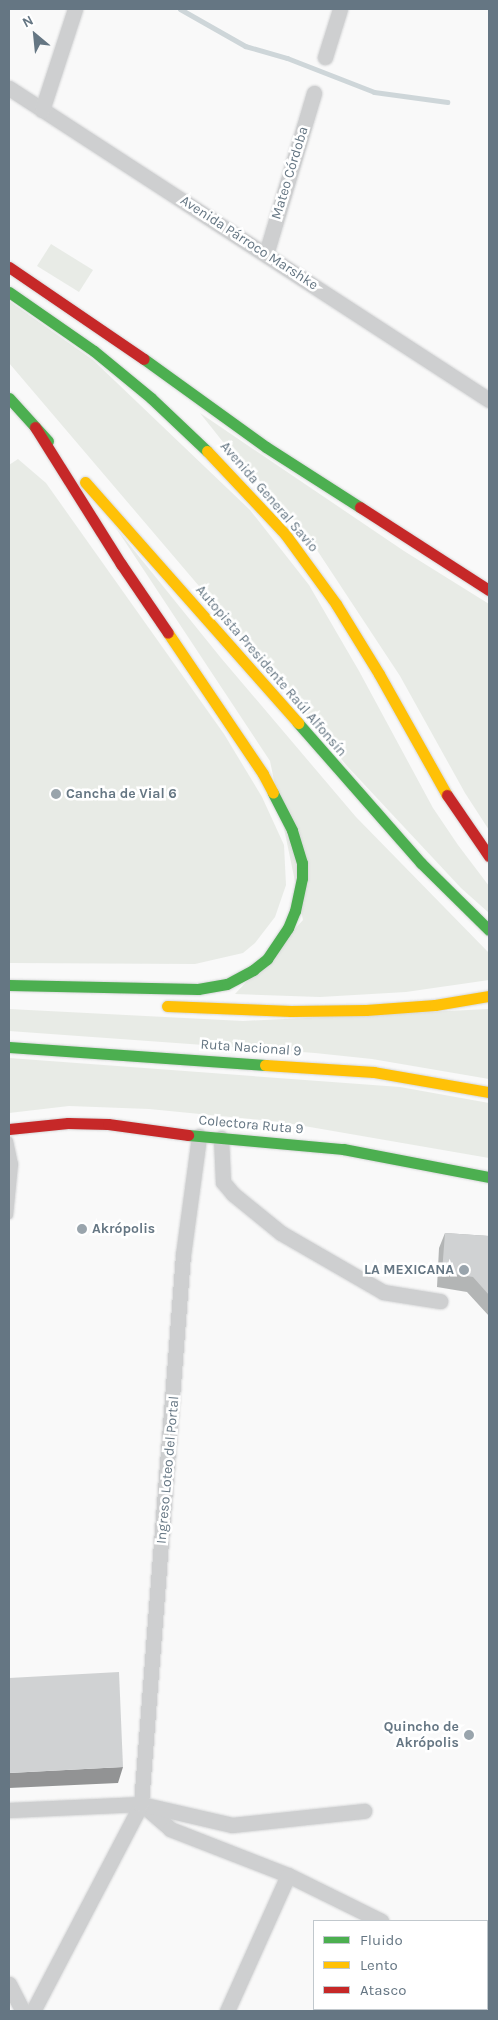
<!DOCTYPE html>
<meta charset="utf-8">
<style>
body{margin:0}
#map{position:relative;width:498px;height:2020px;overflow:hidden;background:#f9f9f9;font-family:Karla,sans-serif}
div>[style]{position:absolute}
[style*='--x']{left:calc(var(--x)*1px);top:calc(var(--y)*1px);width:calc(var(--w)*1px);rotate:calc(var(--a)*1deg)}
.green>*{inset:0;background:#e8ebe6}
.stream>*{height:5px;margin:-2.5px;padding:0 2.5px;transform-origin:2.5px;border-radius:2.5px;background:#ced6d9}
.roads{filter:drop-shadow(0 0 1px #d5d6d7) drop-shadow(0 0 1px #d5d6d7)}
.lane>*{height:8px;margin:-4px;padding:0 4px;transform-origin:4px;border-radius:4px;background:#cecfd0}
.street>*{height:15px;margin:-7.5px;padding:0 7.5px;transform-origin:7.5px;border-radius:7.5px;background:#cecfd0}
.fast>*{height:11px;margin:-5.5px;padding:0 5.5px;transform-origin:5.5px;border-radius:5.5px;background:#4caf50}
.slow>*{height:11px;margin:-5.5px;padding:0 5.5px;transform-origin:5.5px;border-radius:5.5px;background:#ffc107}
.jam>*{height:11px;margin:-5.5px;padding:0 5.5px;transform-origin:5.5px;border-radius:5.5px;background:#c62828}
.wall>*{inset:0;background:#b3b5b5}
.shaded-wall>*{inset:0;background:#929394}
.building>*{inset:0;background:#d0d2d3}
.dots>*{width:14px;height:14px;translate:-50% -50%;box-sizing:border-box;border:2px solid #fff;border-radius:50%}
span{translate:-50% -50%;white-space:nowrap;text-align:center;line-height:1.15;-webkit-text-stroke:5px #fff;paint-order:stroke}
.street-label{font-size:14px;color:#657683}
.poi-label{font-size:14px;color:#657683;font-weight:700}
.left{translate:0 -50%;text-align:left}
.right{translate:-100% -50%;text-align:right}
.frame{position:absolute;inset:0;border:10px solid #657683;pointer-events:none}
.legend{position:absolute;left:313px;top:1920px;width:175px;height:90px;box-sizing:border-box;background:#fff;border:1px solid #c1c8cd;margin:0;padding:6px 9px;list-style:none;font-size:15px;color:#657683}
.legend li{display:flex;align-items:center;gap:10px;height:25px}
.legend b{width:25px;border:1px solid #c1c8cd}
.north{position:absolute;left:10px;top:10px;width:50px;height:50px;-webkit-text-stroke:4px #fff;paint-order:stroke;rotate:332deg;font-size:14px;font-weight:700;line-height:20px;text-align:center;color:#657683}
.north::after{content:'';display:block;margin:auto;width:18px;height:22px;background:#657683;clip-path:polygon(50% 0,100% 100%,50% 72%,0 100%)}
</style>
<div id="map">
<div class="green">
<div style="clip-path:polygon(51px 244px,93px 270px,79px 292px,37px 266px)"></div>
<div style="clip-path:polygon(9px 301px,93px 360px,250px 510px,309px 585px,359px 671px,433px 808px,458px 845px,489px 886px,489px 913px,461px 888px,347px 766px,233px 626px,9px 363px)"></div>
<div style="clip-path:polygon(200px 413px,404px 551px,489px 604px,489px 830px,465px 793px,400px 676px,311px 541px,274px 496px,223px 442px)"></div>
<div style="clip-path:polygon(18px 459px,46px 483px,224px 734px,262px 797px,284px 845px,286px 885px,275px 917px,255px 943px,243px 953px,195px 964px,9px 963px,9px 465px)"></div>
<div style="clip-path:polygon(116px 528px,221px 658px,356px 817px,489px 953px,489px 980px,406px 992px,320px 997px,235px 994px,303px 920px,270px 761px)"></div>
<div style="clip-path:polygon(9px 1009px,243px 1021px,489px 1009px,489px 1079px,372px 1059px,315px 1053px,9px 1031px)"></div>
<div style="clip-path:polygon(9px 1058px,400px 1087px,489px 1103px,489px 1158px,281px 1122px,149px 1109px,69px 1106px,9px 1113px)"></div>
</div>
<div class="stream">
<div style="--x:180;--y:9;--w:75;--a:29.6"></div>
<div style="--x:245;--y:46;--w:44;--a:15.9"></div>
<div style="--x:287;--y:58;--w:93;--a:21.3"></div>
<div style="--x:374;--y:92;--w:74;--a:7.8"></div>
</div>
<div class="roads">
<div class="lane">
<div style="--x:9;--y:1141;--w:24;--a:78"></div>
<div style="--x:14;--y:1164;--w:51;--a:95.6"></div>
</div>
<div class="street">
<div style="--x:325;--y:57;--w:50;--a:-72.6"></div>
<div style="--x:9;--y:88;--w:572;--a:33.02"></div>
<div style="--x:42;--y:110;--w:106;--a:-71.9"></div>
<div style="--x:266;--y:254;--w:168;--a:-73.4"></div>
<div style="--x:221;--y:1138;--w:44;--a:87.4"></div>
<div style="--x:223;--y:1182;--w:16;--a:50"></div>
<div style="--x:233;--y:1194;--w:62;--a:39.1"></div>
<div style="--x:281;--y:1233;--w:118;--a:30"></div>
<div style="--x:383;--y:1292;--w:58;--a:9"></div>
<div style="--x:144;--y:1806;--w:35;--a:41"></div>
<div style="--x:170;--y:1829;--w:127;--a:21.3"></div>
<div style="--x:288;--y:1875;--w:104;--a:26.3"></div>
<div style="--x:9;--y:1810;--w:132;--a:-2.6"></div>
<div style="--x:141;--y:1804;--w:93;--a:13"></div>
<div style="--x:232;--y:1825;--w:133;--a:-6.1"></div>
<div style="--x:487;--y:1949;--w:2;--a:0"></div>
<div style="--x:9;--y:1984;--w:30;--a:63"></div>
<div style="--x:33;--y:2011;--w:233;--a:-62.4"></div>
<div style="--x:141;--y:1804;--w:551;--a:-85.63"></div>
<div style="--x:183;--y:1255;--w:120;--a:-82.3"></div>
<div style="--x:227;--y:2011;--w:149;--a:-65.8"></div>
<div style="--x:337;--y:2011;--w:2;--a:-63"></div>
<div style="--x:450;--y:2011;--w:2;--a:-63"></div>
</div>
<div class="fast">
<div style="--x:9;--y:292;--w:103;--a:34.8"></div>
<div style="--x:94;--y:351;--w:74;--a:39.5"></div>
<div style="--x:151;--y:398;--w:77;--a:43.4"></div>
<div style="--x:144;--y:359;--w:150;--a:35.8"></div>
<div style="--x:266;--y:447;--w:112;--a:32.6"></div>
<div style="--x:9;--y:398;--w:58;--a:47.8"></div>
<div style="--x:298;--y:723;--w:186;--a:48.7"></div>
<div style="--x:421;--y:863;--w:95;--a:44.6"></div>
<div style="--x:9;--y:985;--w:189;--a:1.2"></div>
<div style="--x:198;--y:989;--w:29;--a:-10"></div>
<div style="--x:227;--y:984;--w:30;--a:-28"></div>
<div style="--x:253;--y:970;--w:18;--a:-38"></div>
<div style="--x:267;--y:959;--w:37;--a:-56"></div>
<div style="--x:288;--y:928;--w:18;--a:-68"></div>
<div style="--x:295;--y:911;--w:34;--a:-78"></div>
<div style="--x:302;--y:878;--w:15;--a:-90"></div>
<div style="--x:302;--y:863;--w:34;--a:-107"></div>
<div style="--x:292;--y:830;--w:42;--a:-117.2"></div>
<div style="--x:9;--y:1047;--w:257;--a:4"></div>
<div style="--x:188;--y:1135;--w:156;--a:5.2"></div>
<div style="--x:343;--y:1149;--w:149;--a:10.9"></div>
</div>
<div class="slow">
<div style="--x:207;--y:451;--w:114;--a:46.8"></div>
<div style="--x:285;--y:534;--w:87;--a:53.9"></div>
<div style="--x:336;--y:604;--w:82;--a:58.4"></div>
<div style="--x:379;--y:674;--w:139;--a:60.7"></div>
<div style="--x:85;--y:482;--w:322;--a:48.5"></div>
<div style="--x:168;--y:633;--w:170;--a:56"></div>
<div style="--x:263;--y:774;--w:21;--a:62"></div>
<div style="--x:167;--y:1006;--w:124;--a:2.3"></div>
<div style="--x:291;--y:1011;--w:75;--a:-0.8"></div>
<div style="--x:366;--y:1010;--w:69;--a:-4.1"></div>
<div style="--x:435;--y:1005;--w:55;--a:-9.5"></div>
<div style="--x:265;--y:1065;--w:109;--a:3.7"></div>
<div style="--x:374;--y:1072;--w:117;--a:9.9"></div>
</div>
<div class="jam">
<div style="--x:9;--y:267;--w:163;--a:34.3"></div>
<div style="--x:35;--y:427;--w:162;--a:57.9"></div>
<div style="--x:121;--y:564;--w:83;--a:55.7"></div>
<div style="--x:360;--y:507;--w:153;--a:32.8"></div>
<div style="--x:447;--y:795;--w:74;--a:55.5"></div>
<div style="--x:9;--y:1129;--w:59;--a:-5.8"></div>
<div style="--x:68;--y:1123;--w:40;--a:1.4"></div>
<div style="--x:108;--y:1124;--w:81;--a:7.8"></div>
</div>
</div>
<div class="wall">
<div style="clip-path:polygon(445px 1233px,489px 1236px,489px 1316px,467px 1292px,437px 1287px,439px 1248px)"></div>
</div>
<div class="shaded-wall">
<div style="clip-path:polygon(123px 1767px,118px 1783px,9px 1788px,9px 1773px)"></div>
</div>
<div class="building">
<div style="clip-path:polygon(445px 1233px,489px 1236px,489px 1295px,473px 1277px,442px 1272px)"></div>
<div style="clip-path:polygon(119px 1672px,123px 1767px,9px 1773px,9px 1678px)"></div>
</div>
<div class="dots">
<div style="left:56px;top:794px;background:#99a4ac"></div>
<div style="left:82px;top:1229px;background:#99a4ac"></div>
<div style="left:464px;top:1270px;background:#99a4ac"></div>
<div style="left:469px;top:1735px;background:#99a4ac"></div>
</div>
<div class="street-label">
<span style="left:290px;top:173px;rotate:-73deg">Mateo Córdoba</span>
<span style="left:249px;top:243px;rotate:33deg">Avenida Párroco Marshke</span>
<span style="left:269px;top:497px;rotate:49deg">Avenida General Savio</span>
<span style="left:271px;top:671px;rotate:49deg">Autopista Presidente Raúl Alfonsín</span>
<span style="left:251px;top:1048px;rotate:4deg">Ruta Nacional 9</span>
<span style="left:251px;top:1125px;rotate:5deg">Colectora Ruta 9</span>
<span style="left:168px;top:1470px;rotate:-85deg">Ingreso Loteo del Portal</span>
</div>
<div class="poi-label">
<span class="left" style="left:66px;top:794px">Cancha de Vial 6</span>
<span class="left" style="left:92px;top:1229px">Akrópolis</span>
<span class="right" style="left:454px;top:1270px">LA MEXICANA</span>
<span class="right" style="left:459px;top:1735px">Quincho de<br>Akrópolis</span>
</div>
<div class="frame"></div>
<ul class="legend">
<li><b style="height:6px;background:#4caf50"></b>Fluido</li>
<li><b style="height:6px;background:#ffc107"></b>Lento</li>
<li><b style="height:6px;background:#c62828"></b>Atasco</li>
</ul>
<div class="north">N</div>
</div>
